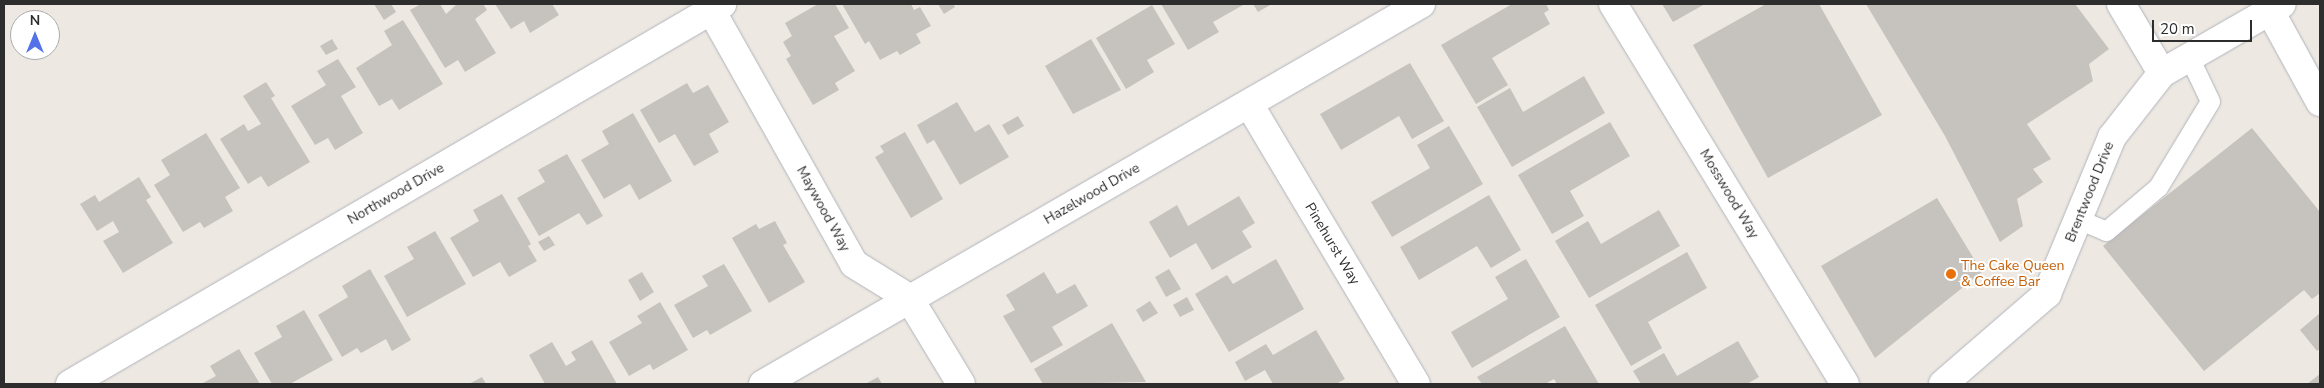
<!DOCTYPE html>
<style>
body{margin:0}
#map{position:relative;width:2324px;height:388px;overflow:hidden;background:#ede8e2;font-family:"Nunito Sans",sans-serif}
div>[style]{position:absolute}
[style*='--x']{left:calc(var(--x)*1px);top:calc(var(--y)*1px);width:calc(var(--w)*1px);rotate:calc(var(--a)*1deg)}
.building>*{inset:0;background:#c6c2bd}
.roads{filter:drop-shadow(0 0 1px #b2b4bc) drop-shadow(0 0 1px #b2b4bc)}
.service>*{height:19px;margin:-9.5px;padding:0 9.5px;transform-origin:9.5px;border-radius:9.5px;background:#fff}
.minor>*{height:28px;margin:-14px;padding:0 14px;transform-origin:14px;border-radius:14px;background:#fff}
.dots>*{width:14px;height:14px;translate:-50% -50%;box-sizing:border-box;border:2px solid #fff;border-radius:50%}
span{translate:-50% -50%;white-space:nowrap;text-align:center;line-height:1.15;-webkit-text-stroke:4px #fff;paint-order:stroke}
.street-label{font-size:14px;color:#2d2d2d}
.food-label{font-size:14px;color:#c56008}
.left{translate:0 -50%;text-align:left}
.frame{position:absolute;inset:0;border:5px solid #2d2d2d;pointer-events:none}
.north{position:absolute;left:10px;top:10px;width:50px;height:50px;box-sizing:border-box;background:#fff;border:1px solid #ababab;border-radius:50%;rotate:0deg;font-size:14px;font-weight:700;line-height:20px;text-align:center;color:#2d2d2d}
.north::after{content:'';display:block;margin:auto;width:18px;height:22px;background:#5372e9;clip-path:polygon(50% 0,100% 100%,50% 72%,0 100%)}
.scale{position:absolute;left:2152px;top:20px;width:100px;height:22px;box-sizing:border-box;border:2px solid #2d2d2d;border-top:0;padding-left:6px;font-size:15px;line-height:18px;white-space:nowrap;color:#2d2d2d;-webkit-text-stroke:4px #fff;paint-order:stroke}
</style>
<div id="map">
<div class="building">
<div style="clip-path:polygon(374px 4px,391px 4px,396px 12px,384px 20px)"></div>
<div style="clip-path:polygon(421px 4px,440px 4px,446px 14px,457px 4px,483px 4px,487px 10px,475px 19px,496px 53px,465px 72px,458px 60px,445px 68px,410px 10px)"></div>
<div style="clip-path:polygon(495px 4px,552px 4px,559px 15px,530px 33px,524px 21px,511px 29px)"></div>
<div style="clip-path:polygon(818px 4px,835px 4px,849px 28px,834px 36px,855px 71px,835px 83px,839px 90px,813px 105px,786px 59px,791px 56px,783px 42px,792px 36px,785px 23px)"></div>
<div style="clip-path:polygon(842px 4px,911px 4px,914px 10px,920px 7px,931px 26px,916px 34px,921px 43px,900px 55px,897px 51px,880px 60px,869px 41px,865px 44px)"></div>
<div style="clip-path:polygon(938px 4px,953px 4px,955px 7px,944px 14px)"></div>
<div style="clip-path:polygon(1161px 4px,1245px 4px,1213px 22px,1219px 32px,1188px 50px)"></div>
<div style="clip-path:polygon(1253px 4px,1272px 4px,1258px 12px)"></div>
<div style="clip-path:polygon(1512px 4px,1546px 4px,1549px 10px,1544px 13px,1550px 24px,1492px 58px,1508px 85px,1476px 104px,1441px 45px)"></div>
<div style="clip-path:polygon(1662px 4px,1705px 4px,1673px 22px)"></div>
<div style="clip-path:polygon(1766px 4px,1819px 4px,1882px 115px,1768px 178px,1693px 45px)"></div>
<div style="clip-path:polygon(1866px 4px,2075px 4px,2109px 49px,2089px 64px,2093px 81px,2027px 124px,2051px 159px,2033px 169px,2043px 182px,2017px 199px,2023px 226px,2000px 242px,1945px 136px)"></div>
<div style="clip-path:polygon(1152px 5px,1175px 44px,1147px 60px,1154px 72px,1126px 89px,1096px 38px)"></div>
<div style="clip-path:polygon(403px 20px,443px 84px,399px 110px,392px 99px,379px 106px,356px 68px,392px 45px,384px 31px)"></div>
<div style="clip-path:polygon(332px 39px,338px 49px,326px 55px,320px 46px)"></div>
<div style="clip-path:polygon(1091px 39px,1121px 90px,1073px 114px,1045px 66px)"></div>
<div style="clip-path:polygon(338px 59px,356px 87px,341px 96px,363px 133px,335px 150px,328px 138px,315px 145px,291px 106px,326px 85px,317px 71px)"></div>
<div style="clip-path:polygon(1410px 63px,1444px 121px,1412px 139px,1399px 116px,1341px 150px,1320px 114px)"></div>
<div style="clip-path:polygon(1584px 76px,1605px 113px,1512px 167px,1477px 107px,1510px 88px,1523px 112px)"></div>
<div style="clip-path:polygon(266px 82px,275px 96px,271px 98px,310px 162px,268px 187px,261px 176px,248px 184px,220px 139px,244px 124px,248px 131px,261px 124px,243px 96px)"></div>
<div style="clip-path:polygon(687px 83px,693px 93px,708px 85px,729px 122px,709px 134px,719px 152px,694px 166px,675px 134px,659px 143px,640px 110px)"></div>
<div style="clip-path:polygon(957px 102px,975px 132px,989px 124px,1009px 157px,960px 185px,934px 140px,927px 144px,917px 125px)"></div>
<div style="clip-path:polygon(633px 113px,672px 181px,639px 200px,630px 184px,604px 199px,581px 160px,609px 144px,602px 131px)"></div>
<div style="clip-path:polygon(1018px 116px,1024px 126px,1008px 135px,1002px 125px)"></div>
<div style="clip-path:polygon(1610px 122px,1630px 156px,1570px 191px,1584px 216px,1552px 234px,1518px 175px)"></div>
<div style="clip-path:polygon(1449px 126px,1483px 184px,1392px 237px,1371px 202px,1430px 168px,1417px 145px)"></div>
<div style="clip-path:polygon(2252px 128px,2320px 212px,2320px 293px,2312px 299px,2304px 290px,2204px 371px,2103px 246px)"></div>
<div style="clip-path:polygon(905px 132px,943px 199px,911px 218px,875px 157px,884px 152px,880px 146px)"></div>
<div style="clip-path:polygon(206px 133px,240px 188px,225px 197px,233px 211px,204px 228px,200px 222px,183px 232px,154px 185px,170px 175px,161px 160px)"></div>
<div style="clip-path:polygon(567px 154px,603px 216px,587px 225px,579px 213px,539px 236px,517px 198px,545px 182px,538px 170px)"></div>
<div style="clip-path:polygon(139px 177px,151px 197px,146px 200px,173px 243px,123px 273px,103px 241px,119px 232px,113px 221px,97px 231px,80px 204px,95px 195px,99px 202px)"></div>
<div style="clip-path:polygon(502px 194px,531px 244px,528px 246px,537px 261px,509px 277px,500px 262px,473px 277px,450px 238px,479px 221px,473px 210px)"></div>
<div style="clip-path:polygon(1489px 195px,1521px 250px,1491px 268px,1477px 246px,1419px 280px,1400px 247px)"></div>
<div style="clip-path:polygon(1239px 196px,1255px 223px,1242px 231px,1252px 247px,1212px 270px,1196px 243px,1170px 258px,1149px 222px,1177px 205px,1188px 226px)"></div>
<div style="clip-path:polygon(1937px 198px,1982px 272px,1875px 358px,1821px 266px)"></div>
<div style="clip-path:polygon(1659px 210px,1680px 246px,1589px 298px,1555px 241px,1588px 221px,1601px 244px)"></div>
<div style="clip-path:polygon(775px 221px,787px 243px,783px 245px,805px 282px,769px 303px,732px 238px,756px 224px,759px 229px)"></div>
<div style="clip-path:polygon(435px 231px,466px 284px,407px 317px,384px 276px,414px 259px,407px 247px)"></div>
<div style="clip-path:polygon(549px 236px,555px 245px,544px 251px,538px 242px)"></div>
<div style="clip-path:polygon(1687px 252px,1707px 288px,1648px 322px,1662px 348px,1631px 366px,1595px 305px)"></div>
<div style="clip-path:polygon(1276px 259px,1304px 309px,1229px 352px,1195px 294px,1227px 275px,1233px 284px)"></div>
<div style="clip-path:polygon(1526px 259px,1560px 317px,1472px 368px,1451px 332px,1508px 299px,1495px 277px)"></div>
<div style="clip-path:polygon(724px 264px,752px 311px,710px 335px,707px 330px,693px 338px,674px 305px,708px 286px,702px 276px)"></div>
<div style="clip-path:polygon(370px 269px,411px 340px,392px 351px,386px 339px,361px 353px,357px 348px,342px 357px,318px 315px,348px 297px,342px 286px)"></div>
<div style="clip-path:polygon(1169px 269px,1181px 289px,1166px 297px,1155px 277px)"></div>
<div style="clip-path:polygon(642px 272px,654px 292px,640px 301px,628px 280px)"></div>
<div style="clip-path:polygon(1044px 272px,1057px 294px,1075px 284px,1088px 306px,1052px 327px,1063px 345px,1031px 363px,1003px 316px,1015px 310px,1006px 295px)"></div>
<div style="clip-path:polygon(1187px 297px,1194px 310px,1180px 317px,1173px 305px)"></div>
<div style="clip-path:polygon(1150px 301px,1158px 313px,1143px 322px,1136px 310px)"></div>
<div style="clip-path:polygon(660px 302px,688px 350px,653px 370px,650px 364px,629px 376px,609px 342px,642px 323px,637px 316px)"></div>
<div style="clip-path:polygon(304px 310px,333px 360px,290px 384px,272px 384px,254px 353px,282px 337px,276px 326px)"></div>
<div style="clip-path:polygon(2320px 313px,2320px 349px,2317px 351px,2300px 330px)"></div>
<div style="clip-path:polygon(1112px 323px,1146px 382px,1043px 384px,1034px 369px)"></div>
<div style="clip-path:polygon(1565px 326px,1599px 384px,1557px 384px,1554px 379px,1545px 384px,1482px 384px,1477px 377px)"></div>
<div style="clip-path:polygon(1316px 330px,1345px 379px,1336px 384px,1273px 384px,1265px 370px,1245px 381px,1235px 362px,1266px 344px,1273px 355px)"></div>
<div style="clip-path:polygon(592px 340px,617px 384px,545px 384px,529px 355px,552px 342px,566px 366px,576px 360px,571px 352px)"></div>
<div style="clip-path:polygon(1738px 341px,1759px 377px,1747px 384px,1641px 384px,1633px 371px,1664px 353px,1677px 376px)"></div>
<div style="clip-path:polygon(239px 349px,260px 384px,201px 384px,216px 376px,210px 366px)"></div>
<div style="clip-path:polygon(2320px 374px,2320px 384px,2307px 384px)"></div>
<div style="clip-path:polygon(482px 377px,486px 384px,469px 384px)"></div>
<div style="clip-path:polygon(878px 377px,882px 384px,865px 384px)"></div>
</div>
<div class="roads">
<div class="service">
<div style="--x:2078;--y:219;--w:30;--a:23"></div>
<div style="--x:2106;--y:231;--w:68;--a:-40.2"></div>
<div style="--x:2158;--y:187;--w:100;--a:-58.8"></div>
<div style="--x:2210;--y:101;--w:49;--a:-115.5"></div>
</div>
<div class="minor">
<div style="--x:1613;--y:4;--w:445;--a:58.6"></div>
<div style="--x:2121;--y:4;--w:80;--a:59.3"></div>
<div style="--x:711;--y:10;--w:291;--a:60.6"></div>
<div style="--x:854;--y:264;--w:65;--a:31.7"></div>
<div style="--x:909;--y:298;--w:100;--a:58.8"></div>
<div style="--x:2270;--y:11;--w:104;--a:61.2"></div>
<div style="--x:1249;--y:104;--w:326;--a:59.2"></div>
<div style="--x:70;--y:384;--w:755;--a:-30.23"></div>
<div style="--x:763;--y:384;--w:760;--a:-30.01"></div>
<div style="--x:1943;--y:384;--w:138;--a:-40.9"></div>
<div style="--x:2047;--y:294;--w:170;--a:-67.5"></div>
<div style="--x:2112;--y:137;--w:81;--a:-52"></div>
<div style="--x:2162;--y:73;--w:138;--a:-29.9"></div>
</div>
</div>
<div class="dots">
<div style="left:1951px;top:274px;background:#e8710a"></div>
</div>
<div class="street-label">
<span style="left:2090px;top:192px;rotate:-68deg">Brentwood Drive</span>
<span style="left:396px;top:194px;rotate:-30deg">Northwood Drive</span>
<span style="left:1092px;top:194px;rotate:-30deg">Hazelwood Drive</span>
<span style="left:1729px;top:194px;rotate:59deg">Mosswood Way</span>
<span style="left:823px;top:209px;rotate:61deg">Maywood Way</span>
<span style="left:1332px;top:244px;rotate:59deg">Pinehurst Way</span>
</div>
<div class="food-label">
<span class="left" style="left:1961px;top:274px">The Cake Queen<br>&amp; Coffee Bar</span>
</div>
<div class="frame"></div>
<div class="north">N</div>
<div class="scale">20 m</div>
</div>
